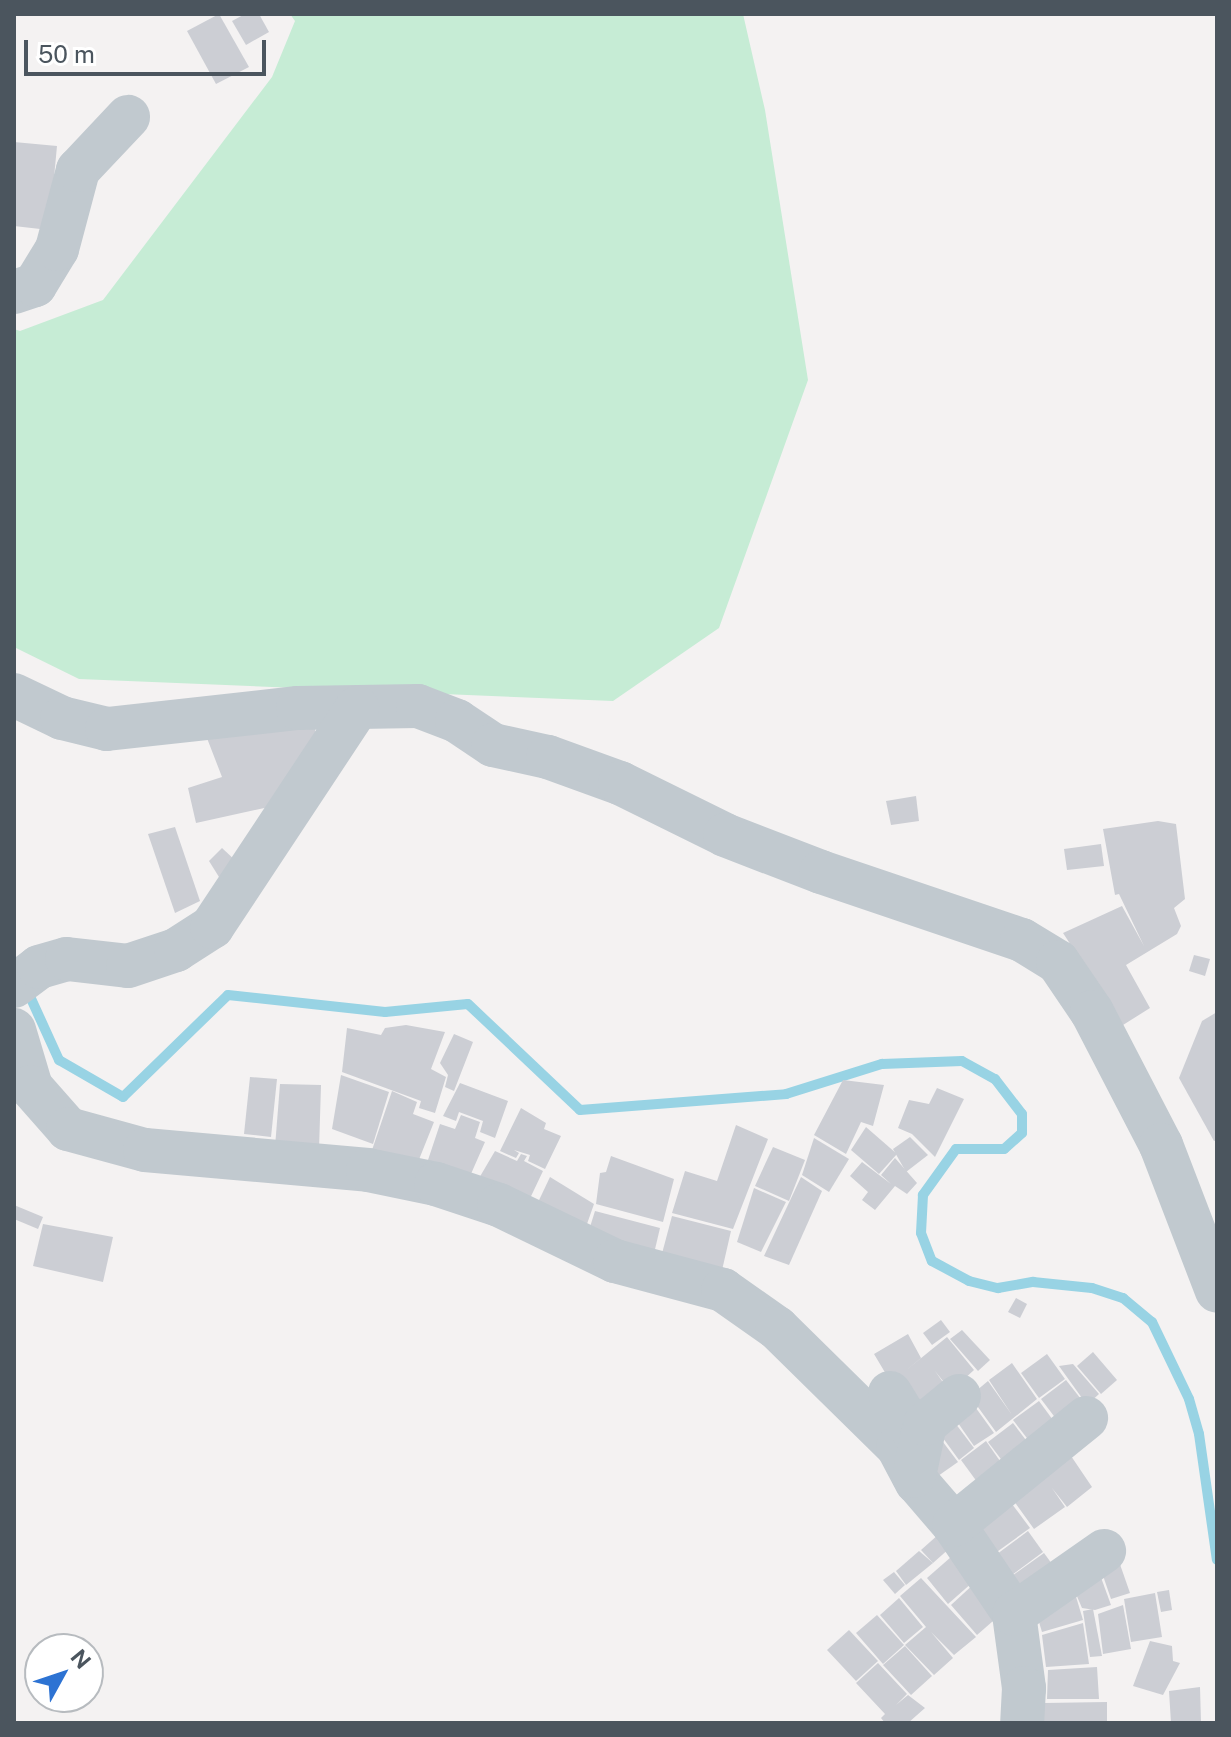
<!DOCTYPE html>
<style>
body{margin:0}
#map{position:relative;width:1231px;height:1737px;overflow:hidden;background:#f4f2f2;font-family:"Public Sans",sans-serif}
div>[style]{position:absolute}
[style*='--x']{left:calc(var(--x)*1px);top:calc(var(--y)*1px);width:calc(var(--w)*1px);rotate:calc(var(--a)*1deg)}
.green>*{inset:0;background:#c6ecd5}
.stream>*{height:10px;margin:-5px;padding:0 5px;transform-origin:5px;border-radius:5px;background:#98d3e4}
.building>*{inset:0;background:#ccced4}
.minor>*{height:44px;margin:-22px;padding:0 22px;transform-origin:22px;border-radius:22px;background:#c1c9cf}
span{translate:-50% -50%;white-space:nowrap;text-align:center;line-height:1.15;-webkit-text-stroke:6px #fff;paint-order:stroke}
.frame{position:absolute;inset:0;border:16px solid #4b555e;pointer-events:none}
.north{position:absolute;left:24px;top:1633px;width:80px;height:80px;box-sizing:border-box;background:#fff;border:2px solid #b7bbbf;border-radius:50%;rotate:50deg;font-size:22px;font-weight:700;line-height:32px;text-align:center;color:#4b555e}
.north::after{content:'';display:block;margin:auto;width:28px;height:36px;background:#2d73d3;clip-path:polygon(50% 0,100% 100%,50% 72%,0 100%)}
.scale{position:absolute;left:24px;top:40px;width:242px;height:36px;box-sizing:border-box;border:4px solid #4b555e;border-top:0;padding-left:10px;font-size:24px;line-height:28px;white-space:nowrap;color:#4b555e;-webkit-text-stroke:6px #fff;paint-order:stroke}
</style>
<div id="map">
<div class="green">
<div style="clip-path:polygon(290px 14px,743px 14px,765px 110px,808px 380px,719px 628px,613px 701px,79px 679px,14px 647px,14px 329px,20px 331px,103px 300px,272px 77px,295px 21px)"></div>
</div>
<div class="stream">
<div style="--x:28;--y:992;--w:75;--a:65.5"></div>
<div style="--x:59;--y:1060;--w:74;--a:30"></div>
<div style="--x:123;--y:1097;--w:146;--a:-44.2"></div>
<div style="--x:228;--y:995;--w:158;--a:6.2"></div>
<div style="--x:385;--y:1012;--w:83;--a:-5.5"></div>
<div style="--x:468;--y:1004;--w:154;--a:43.4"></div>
<div style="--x:580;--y:1110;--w:207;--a:-4.4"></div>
<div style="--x:786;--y:1094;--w:101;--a:-17.4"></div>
<div style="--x:882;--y:1064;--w:80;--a:-2.1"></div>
<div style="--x:962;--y:1061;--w:38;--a:29"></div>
<div style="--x:995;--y:1079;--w:44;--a:52.4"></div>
<div style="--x:1022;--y:1114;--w:19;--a:90"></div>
<div style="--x:1022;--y:1133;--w:24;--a:138"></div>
<div style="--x:1004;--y:1149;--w:48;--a:180"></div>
<div style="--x:956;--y:1149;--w:57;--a:125.7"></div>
<div style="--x:923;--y:1195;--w:38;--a:93"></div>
<div style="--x:921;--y:1233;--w:30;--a:69"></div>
<div style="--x:932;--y:1261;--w:42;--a:28.4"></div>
<div style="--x:969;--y:1281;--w:30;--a:14"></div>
<div style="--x:998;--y:1288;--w:36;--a:-10"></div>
<div style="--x:1033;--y:1282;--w:59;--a:5.8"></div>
<div style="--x:1092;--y:1288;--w:33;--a:18"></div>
<div style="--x:1123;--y:1298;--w:38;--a:40"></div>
<div style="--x:1152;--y:1322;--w:85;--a:64.3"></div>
<div style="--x:1189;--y:1399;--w:36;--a:74"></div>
<div style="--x:1199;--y:1434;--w:127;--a:81.9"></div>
</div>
<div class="building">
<div style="clip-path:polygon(219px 14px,249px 67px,216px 84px,187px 31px)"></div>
<div style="clip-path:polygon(245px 14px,259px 14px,269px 32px,246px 45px,232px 21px)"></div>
<div style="clip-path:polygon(14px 142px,57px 146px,49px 230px,14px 226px)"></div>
<div style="clip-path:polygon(315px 718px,315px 741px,269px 807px,196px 823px,188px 788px,222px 777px,205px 733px)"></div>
<div style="clip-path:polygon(916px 796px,919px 821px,891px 825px,886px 801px)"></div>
<div style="clip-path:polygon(1158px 821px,1176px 824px,1185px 899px,1174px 908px,1181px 926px,1177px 934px,1126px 965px,1150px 1008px,1123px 1025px,1063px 933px,1122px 906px,1144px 946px,1119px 894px,1115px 895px,1103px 829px)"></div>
<div style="clip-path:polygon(175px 827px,200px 901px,175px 913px,148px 834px)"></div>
<div style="clip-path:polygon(1101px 844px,1104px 866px,1067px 870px,1064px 849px)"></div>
<div style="clip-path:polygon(222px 848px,237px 862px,219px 877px,209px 861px)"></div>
<div style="clip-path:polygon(1194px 955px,1210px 959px,1205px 976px,1189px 971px)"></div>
<div style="clip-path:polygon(1217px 1012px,1217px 1140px,1214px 1141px,1179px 1078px,1202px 1021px)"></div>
<div style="clip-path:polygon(406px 1025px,445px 1032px,431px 1069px,446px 1077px,435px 1113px,419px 1108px,421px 1101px,342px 1072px,347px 1028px,381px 1035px,385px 1028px)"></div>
<div style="clip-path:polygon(454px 1034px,473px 1042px,454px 1091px,445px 1087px,448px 1075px,440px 1063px)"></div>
<div style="clip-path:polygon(341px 1075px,389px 1092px,373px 1144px,332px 1129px)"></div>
<div style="clip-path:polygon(250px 1077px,277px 1079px,271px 1137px,244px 1134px)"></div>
<div style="clip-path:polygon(843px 1080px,884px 1085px,873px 1126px,861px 1122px,846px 1154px,814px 1135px)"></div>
<div style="clip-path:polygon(460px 1083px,508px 1101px,495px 1138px,480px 1132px,483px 1121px,459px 1112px,456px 1121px,443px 1116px)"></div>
<div style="clip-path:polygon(280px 1084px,321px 1085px,319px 1149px,275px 1147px)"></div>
<div style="clip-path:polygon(937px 1088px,964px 1099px,935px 1157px,912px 1134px,898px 1128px,909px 1100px,929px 1104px)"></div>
<div style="clip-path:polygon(392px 1091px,417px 1102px,413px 1114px,434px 1122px,416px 1167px,371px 1153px)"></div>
<div style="clip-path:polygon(521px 1108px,546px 1123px,544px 1129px,561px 1136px,545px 1169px,528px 1161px,530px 1155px,514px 1150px,519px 1153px,516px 1158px,500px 1151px)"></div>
<div style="clip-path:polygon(461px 1115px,480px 1122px,475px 1138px,485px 1142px,467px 1183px,424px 1172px,440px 1124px,455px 1129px)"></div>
<div style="clip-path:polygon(736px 1125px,768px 1139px,733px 1229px,672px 1213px,685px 1171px,717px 1181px)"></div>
<div style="clip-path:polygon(866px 1127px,897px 1154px,879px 1174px,851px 1150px)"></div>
<div style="clip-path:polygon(910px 1137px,928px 1155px,906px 1172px,893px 1149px)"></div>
<div style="clip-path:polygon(814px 1138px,849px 1159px,829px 1192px,802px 1175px)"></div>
<div style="clip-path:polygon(773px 1147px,805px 1160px,789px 1201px,755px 1186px)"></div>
<div style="clip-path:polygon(495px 1151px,517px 1161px,521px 1154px,527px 1156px,524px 1161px,543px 1171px,524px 1211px,475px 1185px)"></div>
<div style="clip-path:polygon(611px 1156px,674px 1179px,663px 1222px,596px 1204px,600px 1173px,606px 1172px)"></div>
<div style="clip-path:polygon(895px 1158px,917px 1183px,907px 1194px,895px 1186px,875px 1210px,862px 1200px,868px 1192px,850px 1176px,862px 1162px,891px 1184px,881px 1175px)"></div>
<div style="clip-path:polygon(550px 1177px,594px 1204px,581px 1241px,532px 1215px)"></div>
<div style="clip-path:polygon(801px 1177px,822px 1191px,789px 1265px,764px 1256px)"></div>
<div style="clip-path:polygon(754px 1188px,786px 1202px,761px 1252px,737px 1242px)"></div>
<div style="clip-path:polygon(14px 1205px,43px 1217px,38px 1229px,14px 1219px)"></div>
<div style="clip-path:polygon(595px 1211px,660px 1228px,652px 1262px,585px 1243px)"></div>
<div style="clip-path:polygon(672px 1216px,731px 1231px,720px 1279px,660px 1261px)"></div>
<div style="clip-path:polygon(43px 1224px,113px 1237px,103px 1282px,33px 1266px)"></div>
<div style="clip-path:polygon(1016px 1298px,1027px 1304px,1020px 1318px,1008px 1312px)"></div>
<div style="clip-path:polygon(941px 1320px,950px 1332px,932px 1345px,923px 1333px)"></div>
<div style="clip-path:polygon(962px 1330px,990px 1360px,978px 1371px,950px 1339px)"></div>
<div style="clip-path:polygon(908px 1334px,921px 1358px,904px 1372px,947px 1337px,974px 1370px,951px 1391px,935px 1371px,952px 1395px,914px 1421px,874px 1354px)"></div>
<div style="clip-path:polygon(1093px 1352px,1117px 1380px,1101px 1394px,1077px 1366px)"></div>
<div style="clip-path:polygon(1047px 1354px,1065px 1379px,1039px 1398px,1021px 1373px)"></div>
<div style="clip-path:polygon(1012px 1363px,1037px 1399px,996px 1432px,970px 1396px,988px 1381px,1012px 1415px,989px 1380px)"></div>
<div style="clip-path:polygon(1073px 1364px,1099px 1394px,1087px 1405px,1059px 1366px)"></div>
<div style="clip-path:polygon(1066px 1380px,1088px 1408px,1063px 1428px,1041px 1399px)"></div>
<div style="clip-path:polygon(968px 1397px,994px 1433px,974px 1446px,949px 1410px)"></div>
<div style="clip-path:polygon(1039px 1401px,1061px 1431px,1037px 1451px,1013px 1420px)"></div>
<div style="clip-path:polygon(946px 1411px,974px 1448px,959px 1460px,932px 1423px)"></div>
<div style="clip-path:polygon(1013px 1423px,1035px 1452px,1010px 1471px,988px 1442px)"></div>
<div style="clip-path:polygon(931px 1426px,958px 1462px,928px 1483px)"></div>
<div style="clip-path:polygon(986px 1441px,1007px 1471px,983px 1490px,961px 1460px)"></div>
<div style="clip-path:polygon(1069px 1453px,1092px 1487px,1067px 1507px,1052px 1488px,1065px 1507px,1034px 1529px,1011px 1497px)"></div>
<div style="clip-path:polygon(1009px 1500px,1030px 1528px,994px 1554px,975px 1526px)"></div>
<div style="clip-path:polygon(1028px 1531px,1043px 1552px,1008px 1578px,993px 1557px)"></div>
<div style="clip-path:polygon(939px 1534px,951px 1547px,933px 1563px,921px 1550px)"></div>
<div style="clip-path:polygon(1115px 1550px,1130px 1593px,1111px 1599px,1098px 1561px)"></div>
<div style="clip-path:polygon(919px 1551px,933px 1563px,906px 1585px,896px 1571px)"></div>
<div style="clip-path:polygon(1044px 1553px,1060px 1575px,1026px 1600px,1009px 1578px)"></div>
<div style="clip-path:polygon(951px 1557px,973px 1582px,948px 1604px,927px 1578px)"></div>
<div style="clip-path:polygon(1095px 1561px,1111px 1605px,1095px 1610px,1082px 1608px,1070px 1580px)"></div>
<div style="clip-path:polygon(894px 1572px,905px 1585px,895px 1594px,883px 1580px)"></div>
<div style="clip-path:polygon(921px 1578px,976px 1637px,954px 1655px,931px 1632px,953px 1658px,934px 1675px,905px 1645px,926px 1627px,900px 1596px)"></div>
<div style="clip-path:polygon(976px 1582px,1001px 1614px,977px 1635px,951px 1605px)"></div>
<div style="clip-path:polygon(1074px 1590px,1083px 1620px,1042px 1632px,1033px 1602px)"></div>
<div style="clip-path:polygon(1169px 1590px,1172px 1610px,1161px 1612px,1157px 1592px)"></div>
<div style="clip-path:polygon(1155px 1593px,1162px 1637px,1131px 1642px,1124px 1599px)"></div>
<div style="clip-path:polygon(899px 1598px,923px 1627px,904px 1643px,880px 1615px)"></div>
<div style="clip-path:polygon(1123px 1605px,1131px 1649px,1103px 1654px,1098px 1614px)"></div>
<div style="clip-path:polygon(1093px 1609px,1102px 1656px,1090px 1657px,1083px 1611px)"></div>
<div style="clip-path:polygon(877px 1615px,904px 1645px,883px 1664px,856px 1633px)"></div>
<div style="clip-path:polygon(1083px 1623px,1089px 1664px,1046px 1667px,1042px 1635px)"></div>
<div style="clip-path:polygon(849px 1630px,878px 1661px,856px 1681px,827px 1650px)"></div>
<div style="clip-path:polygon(1150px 1641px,1172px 1646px,1173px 1661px,1180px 1663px,1163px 1695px,1133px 1686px)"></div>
<div style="clip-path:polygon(905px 1646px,932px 1676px,911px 1695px,883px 1665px)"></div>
<div style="clip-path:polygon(878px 1663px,907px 1694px,896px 1705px,908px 1695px,925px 1708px,908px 1723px,885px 1723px,881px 1718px,885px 1714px,856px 1683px)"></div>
<div style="clip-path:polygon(1097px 1667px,1099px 1699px,1047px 1699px,1048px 1670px)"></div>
<div style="clip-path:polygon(1200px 1687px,1201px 1723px,1171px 1723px,1169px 1691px)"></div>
<div style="clip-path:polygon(1107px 1702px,1107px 1723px,1044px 1723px,1044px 1703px)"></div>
</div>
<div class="minor">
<div style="--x:14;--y:292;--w:22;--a:-18"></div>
<div style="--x:35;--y:285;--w:42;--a:-58.6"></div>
<div style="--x:57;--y:249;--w:82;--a:-75.1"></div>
<div style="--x:78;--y:170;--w:73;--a:-46.7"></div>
<div style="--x:14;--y:695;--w:53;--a:25.6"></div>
<div style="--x:62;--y:718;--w:46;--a:13.7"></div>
<div style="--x:107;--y:729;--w:192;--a:-6.3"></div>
<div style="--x:298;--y:708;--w:120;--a:-1"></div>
<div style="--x:418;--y:706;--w:42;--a:21"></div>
<div style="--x:457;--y:721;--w:43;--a:33.7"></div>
<div style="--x:493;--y:745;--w:56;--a:12.3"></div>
<div style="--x:548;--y:757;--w:77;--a:19.9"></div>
<div style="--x:620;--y:783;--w:117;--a:26.3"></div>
<div style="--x:725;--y:835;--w:103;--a:21.1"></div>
<div style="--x:821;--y:872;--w:212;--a:18.7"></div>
<div style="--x:1022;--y:940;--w:42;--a:31.4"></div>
<div style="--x:1058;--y:962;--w:60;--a:55.8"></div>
<div style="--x:1092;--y:1012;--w:150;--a:62.6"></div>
<div style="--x:1161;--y:1145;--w:156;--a:69"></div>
<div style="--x:14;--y:986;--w:31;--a:-37"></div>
<div style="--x:39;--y:967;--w:29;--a:-16"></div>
<div style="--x:67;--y:959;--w:61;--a:6.5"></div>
<div style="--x:128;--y:966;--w:51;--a:-18.4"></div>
<div style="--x:176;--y:950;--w:43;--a:-32.6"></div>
<div style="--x:212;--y:927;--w:263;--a:-56.5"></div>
<div style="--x:14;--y:1030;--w:59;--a:73.4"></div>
<div style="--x:31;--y:1087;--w:56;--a:48.6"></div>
<div style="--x:68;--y:1129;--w:80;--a:15.3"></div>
<div style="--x:145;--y:1150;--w:224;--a:5.1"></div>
<div style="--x:368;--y:1170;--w:69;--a:11.6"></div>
<div style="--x:436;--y:1184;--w:66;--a:18.4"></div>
<div style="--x:499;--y:1205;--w:129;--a:25.8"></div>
<div style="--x:615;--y:1261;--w:112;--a:15"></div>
<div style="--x:723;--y:1290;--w:66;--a:35.1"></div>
<div style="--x:777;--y:1328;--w:170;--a:44.5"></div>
<div style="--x:898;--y:1447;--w:40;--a:62"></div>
<div style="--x:917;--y:1482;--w:57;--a:49.3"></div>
<div style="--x:954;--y:1525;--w:107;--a:56"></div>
<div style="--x:1014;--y:1614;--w:75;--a:82.3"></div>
<div style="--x:1024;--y:1688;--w:35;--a:93"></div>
<div style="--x:890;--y:1393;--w:57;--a:58.5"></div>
<div style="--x:914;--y:1476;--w:53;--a:-78.1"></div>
<div style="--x:925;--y:1424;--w:44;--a:-39.5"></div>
<div style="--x:954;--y:1525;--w:170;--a:-39"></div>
<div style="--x:1014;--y:1614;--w:110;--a:-35"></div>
</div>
<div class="frame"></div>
<div class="north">N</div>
<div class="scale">50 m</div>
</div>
